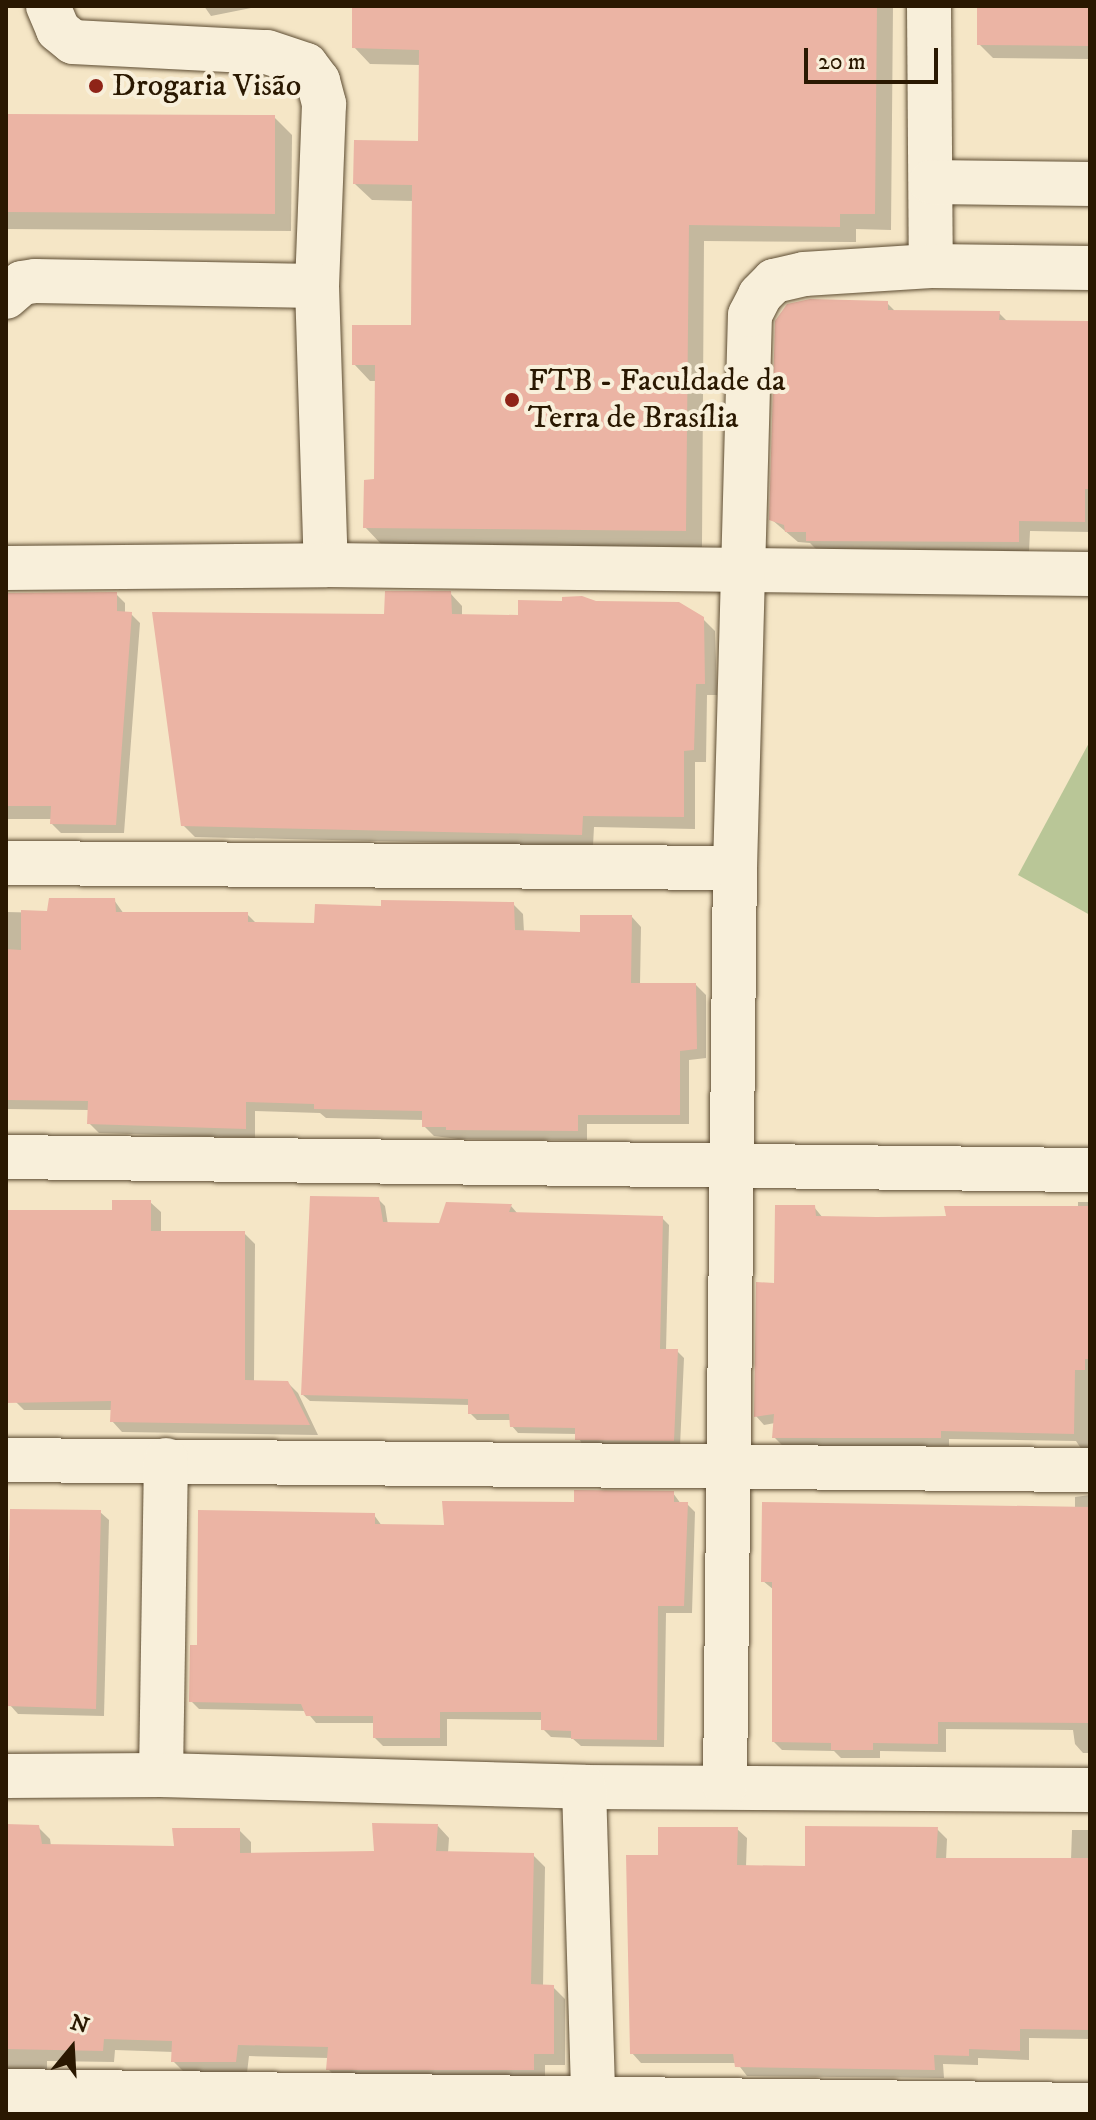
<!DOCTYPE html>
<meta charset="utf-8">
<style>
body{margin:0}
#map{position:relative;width:1096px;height:2120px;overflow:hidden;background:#f5e6c6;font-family:"IM FELL DW Pica",serif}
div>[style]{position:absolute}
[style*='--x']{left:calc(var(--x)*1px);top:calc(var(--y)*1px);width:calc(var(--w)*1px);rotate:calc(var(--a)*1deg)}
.green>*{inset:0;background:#b9c697}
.shadow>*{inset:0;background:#0003}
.building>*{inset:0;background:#ebb4a4}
.roads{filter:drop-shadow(0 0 2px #5d4c32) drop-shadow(0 0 2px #5d4c32)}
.minor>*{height:44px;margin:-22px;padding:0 22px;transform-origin:22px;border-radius:22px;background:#f8efda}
.dots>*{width:22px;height:22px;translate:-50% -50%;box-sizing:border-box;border:4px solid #f8efda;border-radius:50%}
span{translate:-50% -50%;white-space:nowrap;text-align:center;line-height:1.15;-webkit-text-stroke:8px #f8efda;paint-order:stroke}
.poi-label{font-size:32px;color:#2a1801}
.left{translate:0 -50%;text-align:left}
.frame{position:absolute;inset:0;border:8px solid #2a1801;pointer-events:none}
.north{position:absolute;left:32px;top:2008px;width:80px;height:80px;-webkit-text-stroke:6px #f8efda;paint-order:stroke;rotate:18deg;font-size:22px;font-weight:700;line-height:32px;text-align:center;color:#2a1801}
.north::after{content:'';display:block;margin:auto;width:28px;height:36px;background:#2a1801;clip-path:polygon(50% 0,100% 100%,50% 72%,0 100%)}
.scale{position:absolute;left:804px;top:48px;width:134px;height:36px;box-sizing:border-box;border:4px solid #2a1801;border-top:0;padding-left:10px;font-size:24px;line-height:28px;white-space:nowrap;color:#2a1801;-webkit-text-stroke:6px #f8efda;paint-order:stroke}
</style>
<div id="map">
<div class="green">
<div style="clip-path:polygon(1090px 741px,1090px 915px,1018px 875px)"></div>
</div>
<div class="shadow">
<div style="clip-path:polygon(204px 6px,261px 6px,211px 16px)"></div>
<div style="clip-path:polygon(354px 6px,893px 6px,891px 230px,856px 229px,856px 242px,704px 241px,702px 547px,381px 544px,365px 527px,376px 481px,377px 381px,370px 381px,354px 364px,413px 328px,414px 201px,372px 200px,355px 184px,420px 143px,421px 65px,370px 64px,354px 47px)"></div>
<div style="clip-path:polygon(979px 6px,1090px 6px,1090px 59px,993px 58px,979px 44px)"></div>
<div style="clip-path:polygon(6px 116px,274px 117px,292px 135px,291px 231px,6px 229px)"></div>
<div style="clip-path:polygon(887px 303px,896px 312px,999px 313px,1008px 322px,1087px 323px,1090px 326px,1090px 532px,1030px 531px,1029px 552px,819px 552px,810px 543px,798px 542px,771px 519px)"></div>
<div style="clip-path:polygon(450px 593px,462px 606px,462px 616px,520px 617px,596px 603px,703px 619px,715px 631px,717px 695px,707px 695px,706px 762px,695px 762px,695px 829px,594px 827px,593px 846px,195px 837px,183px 825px,386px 616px)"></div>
<div style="clip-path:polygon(116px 594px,125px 603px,125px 613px,131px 614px,140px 623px,124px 833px,61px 833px,52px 824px,52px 819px,6px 819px,6px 595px)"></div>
<div style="clip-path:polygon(114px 900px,124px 914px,247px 914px,257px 924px,316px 925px,383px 908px,513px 904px,523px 914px,524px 932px,582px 934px,632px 917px,641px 927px,640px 985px,696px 985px,706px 995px,706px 1058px,689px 1060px,689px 1124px,587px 1124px,587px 1140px,458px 1139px,434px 1136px,424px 1126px,424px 1120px,326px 1118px,320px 1113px,255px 1111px,255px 1138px,99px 1133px,89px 1123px,89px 1110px,6px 1109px,6px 912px,49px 913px)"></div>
<div style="clip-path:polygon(378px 1199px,385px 1206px,388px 1225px,440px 1225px,511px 1206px,518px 1214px,662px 1218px,669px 1225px,666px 1351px,677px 1351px,684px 1358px,680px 1447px,583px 1446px,577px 1434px,518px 1433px,512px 1426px,511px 1420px,477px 1420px,470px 1413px,470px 1405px,310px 1401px,303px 1395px)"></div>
<div style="clip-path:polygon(150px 1202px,161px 1212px,161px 1233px,244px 1233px,255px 1244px,254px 1382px,288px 1383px,298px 1393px,318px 1435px,122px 1432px,112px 1421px,112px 1410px,24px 1410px,14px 1400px,6px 1304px,6px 1211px,114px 1212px)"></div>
<div style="clip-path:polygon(1078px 1202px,1090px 1202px,1090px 1453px,1084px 1453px,1076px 1441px,949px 1439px,949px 1446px,783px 1446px,774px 1437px,775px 1423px,764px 1425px,756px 1416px,776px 1285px,814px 1207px,823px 1218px,948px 1218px,1078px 1208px)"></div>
<div style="clip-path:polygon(673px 1493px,681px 1504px,687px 1504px,695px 1512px,692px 1613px,666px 1613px,664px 1747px,581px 1746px,572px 1738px,551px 1737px,543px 1729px,543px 1720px,447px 1719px,447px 1746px,383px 1746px,375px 1738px,375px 1723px,316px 1723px,306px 1711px,199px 1709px,191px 1701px,199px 1647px,374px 1515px,382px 1526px,446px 1527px,576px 1504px)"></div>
<div style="clip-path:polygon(1090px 1495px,1090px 1753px,1083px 1753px,1075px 1744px,1073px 1730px,946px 1729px,946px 1752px,880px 1751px,880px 1758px,841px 1758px,834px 1751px,782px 1750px,774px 1742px,774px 1590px,763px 1581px,1075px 1508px,1075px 1497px)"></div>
<div style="clip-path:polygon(100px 1512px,109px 1520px,104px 1716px,18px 1714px,10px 1705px)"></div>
<div style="clip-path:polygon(6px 1826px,38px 1827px,50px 1839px,51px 1846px,177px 1848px,239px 1830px,251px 1842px,251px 1855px,376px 1853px,438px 1826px,449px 1838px,448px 1853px,533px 1855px,545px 1867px,543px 1987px,553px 1987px,565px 1999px,565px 2065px,545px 2065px,545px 2081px,340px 2081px,328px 2069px,329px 2058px,249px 2056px,247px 2073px,185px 2073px,173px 2061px,174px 2052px,115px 2050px,114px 2062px,47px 2061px,47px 2069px,6px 2069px)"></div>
<div style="clip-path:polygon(737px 1829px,747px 1838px,746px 1867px,807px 1868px,937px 1829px,947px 1839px,946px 1860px,1071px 1860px,1072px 1830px,1090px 1830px,1090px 2039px,1029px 2038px,1029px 2060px,978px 2058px,978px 2065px,943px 2064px,944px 2078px,747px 2076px,737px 2063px,641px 2063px,632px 2053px,660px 1857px)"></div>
</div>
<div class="building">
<div style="clip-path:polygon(352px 6px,877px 6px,875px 214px,840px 214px,840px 227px,689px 225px,686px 531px,363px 528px,364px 480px,374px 479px,375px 365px,352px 365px,352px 325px,411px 325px,412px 185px,353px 184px,354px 140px,418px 141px,419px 50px,352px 48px)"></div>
<div style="clip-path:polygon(977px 6px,1090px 6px,1090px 46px,977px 45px)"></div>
<div style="clip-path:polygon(6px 114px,275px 115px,275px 214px,6px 212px)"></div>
<div style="clip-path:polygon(810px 299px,888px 301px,888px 310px,1000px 311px,999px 320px,1088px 321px,1090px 489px,1085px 489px,1085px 522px,1019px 521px,1019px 542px,806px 541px,806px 532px,785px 532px,784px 525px,769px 520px,775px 321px,787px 304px)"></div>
<div style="clip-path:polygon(385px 591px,451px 591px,452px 614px,518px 615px,518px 600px,562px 601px,562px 597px,582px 596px,596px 601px,679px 602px,704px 617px,705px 684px,696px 684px,694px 750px,684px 751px,684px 817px,583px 816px,582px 835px,181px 826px,152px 612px,384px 614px)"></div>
<div style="clip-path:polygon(117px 592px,117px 611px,132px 612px,116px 825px,50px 824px,51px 806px,6px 806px,6px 593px)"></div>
<div style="clip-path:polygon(49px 898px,115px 898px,116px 912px,248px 912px,248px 922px,314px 923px,315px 904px,381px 906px,381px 900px,514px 902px,515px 930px,580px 932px,580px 915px,632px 915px,631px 983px,696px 983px,697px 1049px,680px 1051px,680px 1115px,578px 1115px,578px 1131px,446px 1130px,446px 1127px,422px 1127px,422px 1111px,314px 1109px,314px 1104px,246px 1102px,246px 1129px,87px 1124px,88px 1101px,6px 1100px,6px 949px,21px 950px,21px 910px,47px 911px)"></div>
<div style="clip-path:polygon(310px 1196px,379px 1197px,383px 1222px,439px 1223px,446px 1202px,512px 1204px,509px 1212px,663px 1216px,660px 1349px,678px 1349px,674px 1441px,575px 1440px,575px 1428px,510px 1427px,509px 1414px,468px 1414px,468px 1399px,301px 1395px)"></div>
<div style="clip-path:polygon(112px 1200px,151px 1200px,151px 1231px,245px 1231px,245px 1380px,288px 1381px,310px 1425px,110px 1422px,111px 1401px,6px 1403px,6px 1210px,112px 1210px)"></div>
<div style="clip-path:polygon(775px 1205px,815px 1205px,816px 1216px,877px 1217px,946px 1216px,944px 1206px,1090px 1206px,1090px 1359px,1085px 1359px,1085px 1370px,1075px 1370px,1074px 1434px,941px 1431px,941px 1438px,772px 1438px,774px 1414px,754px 1417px,756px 1282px,774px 1283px)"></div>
<div style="clip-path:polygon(574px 1490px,674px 1491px,674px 1502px,688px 1502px,684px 1606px,658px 1606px,657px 1740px,571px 1739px,571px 1731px,541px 1730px,541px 1712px,440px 1712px,440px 1738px,373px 1738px,373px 1716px,306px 1716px,301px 1704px,189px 1702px,190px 1645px,197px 1645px,198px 1510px,375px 1513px,375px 1524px,444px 1525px,442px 1501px,574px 1502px)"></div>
<div style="clip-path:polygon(762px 1502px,1090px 1507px,1090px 1723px,938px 1722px,938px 1744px,873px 1743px,873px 1750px,831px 1750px,831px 1743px,772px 1742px,772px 1582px,761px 1582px)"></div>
<div style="clip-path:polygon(10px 1509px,101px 1510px,96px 1709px,6px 1706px)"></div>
<div style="clip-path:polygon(372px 1823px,438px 1824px,436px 1851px,534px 1853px,531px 1984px,554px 1985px,554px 2054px,534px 2054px,534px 2070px,326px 2070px,328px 2047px,238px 2045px,236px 2062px,171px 2062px,172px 2041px,104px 2039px,103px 2051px,6px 2049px,6px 1824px,39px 1825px,42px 1844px,174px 1846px,172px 1828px,240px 1828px,240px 1853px,374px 1851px)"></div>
<div style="clip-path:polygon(805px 1826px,938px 1827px,936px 1858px,1090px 1858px,1090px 2030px,1020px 2029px,1020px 2051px,969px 2049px,969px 2056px,934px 2055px,935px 2070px,735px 2067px,733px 2054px,630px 2054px,626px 1855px,658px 1855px,658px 1827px,738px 1827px,737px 1865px,805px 1866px)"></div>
</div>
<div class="roads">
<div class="minor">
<div style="--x:48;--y:6;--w:26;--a:67"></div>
<div style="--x:58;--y:30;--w:19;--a:39"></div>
<div style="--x:73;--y:42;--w:194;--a:3"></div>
<div style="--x:267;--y:52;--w:41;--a:18.4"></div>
<div style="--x:306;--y:65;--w:20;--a:53"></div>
<div style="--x:318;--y:81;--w:24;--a:75"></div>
<div style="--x:324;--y:104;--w:182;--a:92.2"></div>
<div style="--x:317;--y:286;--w:279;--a:88.2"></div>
<div style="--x:929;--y:6;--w:260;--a:89.6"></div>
<div style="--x:931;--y:182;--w:159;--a:0.7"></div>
<div style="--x:6;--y:297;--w:21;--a:-41"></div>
<div style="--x:22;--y:283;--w:13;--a:-9"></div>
<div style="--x:35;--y:281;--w:282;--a:1"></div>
<div style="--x:6;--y:568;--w:320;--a:-0.5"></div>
<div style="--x:326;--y:565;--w:764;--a:0.67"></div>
<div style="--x:6;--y:863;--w:729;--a:0.39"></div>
<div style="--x:6;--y:1157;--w:1084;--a:0.69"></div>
<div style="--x:6;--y:1460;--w:1084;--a:0.53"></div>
<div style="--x:161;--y:1775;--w:315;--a:-89.1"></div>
<div style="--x:6;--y:1776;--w:155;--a:-0.4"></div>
<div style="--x:161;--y:1775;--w:423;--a:1.6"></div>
<div style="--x:584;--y:1787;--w:506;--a:0.34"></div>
<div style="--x:725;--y:1786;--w:918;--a:-89.38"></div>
<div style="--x:735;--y:868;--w:553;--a:-88.45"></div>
<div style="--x:750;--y:315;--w:22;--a:-63"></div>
<div style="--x:760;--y:295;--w:20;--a:-45"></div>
<div style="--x:774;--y:281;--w:31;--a:-13"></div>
<div style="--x:804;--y:274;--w:127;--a:-3.6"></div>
<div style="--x:931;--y:266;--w:159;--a:0.7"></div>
<div style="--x:584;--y:1787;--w:311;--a:88.3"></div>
<div style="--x:6;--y:2091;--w:1084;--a:0.74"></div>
</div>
</div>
<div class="dots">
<div style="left:96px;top:86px;background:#8f2418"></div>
<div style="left:512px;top:400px;background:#8f2418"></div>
</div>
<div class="poi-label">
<span class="left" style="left:112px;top:86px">Drogaria Visão</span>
<span class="left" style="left:528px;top:400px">FTB - Faculdade da<br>Terra de Brasília</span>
</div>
<div class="frame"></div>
<div class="north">N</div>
<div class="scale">20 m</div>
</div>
